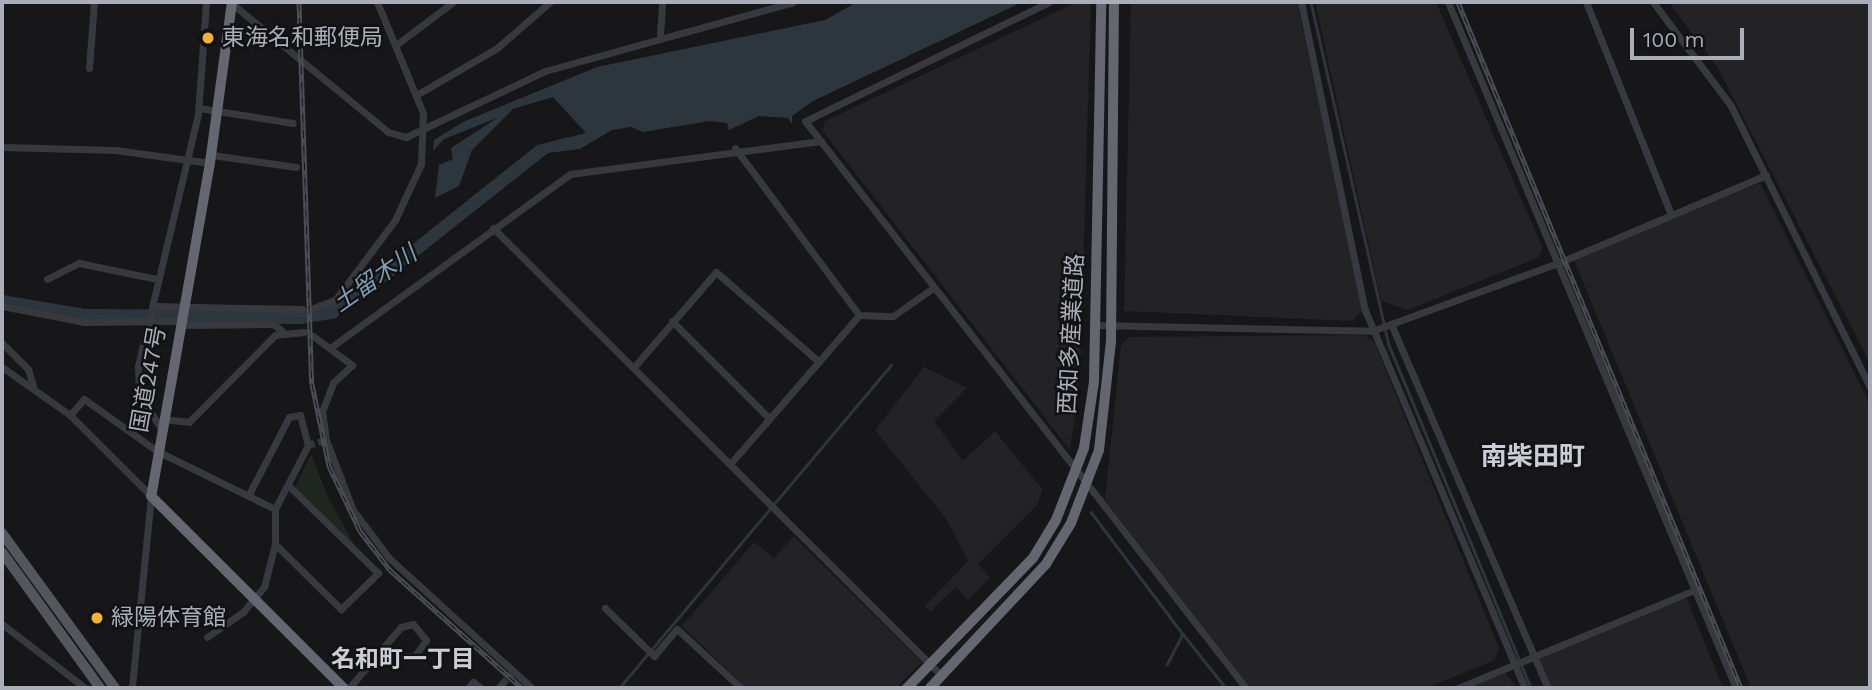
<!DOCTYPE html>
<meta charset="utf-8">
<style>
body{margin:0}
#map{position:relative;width:1872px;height:690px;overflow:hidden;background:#171719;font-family:"Work Sans","Noto Sans JP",sans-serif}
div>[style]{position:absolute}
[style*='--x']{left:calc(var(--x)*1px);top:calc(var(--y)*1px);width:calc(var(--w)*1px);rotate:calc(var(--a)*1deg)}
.built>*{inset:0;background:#232326}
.green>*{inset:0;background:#1f2720}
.water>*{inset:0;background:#2d363d}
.stream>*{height:2.5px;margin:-1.25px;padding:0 1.25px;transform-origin:1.25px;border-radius:1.25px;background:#2d363d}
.river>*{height:14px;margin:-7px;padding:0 7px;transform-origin:7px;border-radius:7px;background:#2d363d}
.minor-tunnel>*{height:7px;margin-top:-3.5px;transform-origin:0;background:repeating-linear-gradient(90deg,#343539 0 7px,transparent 0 10.5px)}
.minor>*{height:7px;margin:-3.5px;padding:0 3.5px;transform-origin:3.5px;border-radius:3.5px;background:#38393e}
.major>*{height:10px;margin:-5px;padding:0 5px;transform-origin:5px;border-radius:5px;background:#54565d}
.highway>*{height:10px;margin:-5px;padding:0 5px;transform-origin:5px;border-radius:5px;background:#64676f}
.rail>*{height:5px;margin-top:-2.5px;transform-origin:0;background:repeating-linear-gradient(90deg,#121214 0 8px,#4b4d53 0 16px);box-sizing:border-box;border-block:2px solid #4b4d53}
.dots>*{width:19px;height:19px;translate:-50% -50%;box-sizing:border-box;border:4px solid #121214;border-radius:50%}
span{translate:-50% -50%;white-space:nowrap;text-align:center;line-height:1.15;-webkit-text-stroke:5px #121214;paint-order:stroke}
.poi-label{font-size:23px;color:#a9aeb9}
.left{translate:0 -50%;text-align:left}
.street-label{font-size:23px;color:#a9aeb9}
.water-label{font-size:24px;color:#809db4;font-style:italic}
.neighbourhood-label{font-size:24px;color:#cacdd5;font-weight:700}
.quarter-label{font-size:26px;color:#cacdd5;font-weight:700}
.frame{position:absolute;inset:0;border:4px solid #a9aeb9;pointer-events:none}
.scale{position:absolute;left:1630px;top:28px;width:114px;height:32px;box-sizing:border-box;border:4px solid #a9aeb9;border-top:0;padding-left:9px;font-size:21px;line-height:24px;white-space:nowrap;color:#a9aeb9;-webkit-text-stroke:5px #121214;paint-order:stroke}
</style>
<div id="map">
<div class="built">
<div style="clip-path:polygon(1077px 2px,1091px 2px,1080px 377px,1070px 450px,822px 130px,825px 121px)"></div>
<div style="clip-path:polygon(1131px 2px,1297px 2px,1363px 310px,1352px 321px,1124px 311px)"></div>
<div style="clip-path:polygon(1315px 2px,1436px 2px,1542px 247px,1539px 257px,1408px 310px,1381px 301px)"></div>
<div style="clip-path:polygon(1669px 2px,1870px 2px,1870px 363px,1718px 68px)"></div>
<div style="clip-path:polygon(1760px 183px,1870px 405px,1870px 688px,1751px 688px,1573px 258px)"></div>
<div style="clip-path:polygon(1363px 335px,1374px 341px,1499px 648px,1495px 660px,1426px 688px,1250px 688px,1105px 500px,1121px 344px,1129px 337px)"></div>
<div style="clip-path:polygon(924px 367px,967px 388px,934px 421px,963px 461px,995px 431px,1042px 489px,1038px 504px,978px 564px,990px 578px,968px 600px,956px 587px,931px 611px,925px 606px,968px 561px,947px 520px,875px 430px)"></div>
<div style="clip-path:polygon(794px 536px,922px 662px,895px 688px,746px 688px,682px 626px,754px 542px,774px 558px)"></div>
<div style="clip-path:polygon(1679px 596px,1687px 599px,1723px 688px,1546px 688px,1535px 662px,1540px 652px)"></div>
<div style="clip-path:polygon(1501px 667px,1517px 688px,1452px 688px)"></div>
</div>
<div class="green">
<div style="clip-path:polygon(311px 454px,328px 497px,356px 548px,295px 488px)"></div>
</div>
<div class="water">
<div style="clip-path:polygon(857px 2px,1022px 2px,813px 101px,792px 116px,792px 124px,788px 118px,759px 116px,729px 130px,727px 123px,709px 121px,643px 132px,631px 127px,612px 130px,580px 149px,548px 153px,356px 305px,349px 295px,537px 145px,586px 133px,553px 97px,513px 109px,472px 150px,459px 186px,435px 198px,439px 165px,453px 159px,451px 148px,497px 118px,444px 139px,433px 151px,434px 140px,463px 122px,597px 67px,825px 20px)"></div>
</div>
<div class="stream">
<div style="--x:1311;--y:2;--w:352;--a:77.2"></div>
<div style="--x:1389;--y:345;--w:371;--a:67.5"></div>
<div style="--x:1091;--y:512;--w:153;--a:53"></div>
<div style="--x:1183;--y:634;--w:34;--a:117"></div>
<div style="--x:1183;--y:634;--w:69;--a:51.5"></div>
<div style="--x:619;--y:688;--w:422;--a:-49.9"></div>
</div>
<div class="river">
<div style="--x:2;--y:302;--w:85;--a:9.5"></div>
<div style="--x:86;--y:316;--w:213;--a:0.3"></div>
<div style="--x:299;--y:317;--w:33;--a:-9"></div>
<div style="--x:332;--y:312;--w:40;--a:-34.9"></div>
</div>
<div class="minor-tunnel">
<div style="--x:308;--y:445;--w:19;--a:-16"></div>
<div style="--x:502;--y:684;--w:18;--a:-47"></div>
</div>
<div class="minor">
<div style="--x:230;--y:2;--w:205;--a:39.4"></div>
<div style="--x:388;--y:132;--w:19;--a:16"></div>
<div style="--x:406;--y:137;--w:154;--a:-25.4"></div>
<div style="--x:545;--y:71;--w:257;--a:-15.5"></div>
<div style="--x:1049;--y:2;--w:271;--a:154"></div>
<div style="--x:805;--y:121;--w:718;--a:52.13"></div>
<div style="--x:1301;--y:2;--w:315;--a:78.3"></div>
<div style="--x:1365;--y:310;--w:410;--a:67.1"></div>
<div style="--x:1448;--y:2;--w:744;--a:67.23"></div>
<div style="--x:1586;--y:2;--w:229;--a:68.2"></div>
<div style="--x:1653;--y:2;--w:130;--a:53.1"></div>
<div style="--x:1731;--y:106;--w:313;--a:63.7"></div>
<div style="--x:660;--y:34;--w:32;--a:-86"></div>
<div style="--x:396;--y:45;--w:71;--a:-37"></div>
<div style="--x:89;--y:68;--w:66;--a:-85.7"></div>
<div style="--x:418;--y:94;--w:91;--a:-30.2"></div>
<div style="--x:497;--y:48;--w:70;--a:-41"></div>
<div style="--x:199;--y:108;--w:95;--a:9.1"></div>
<div style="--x:2;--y:147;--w:113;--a:1.5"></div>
<div style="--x:115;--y:150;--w:96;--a:7.8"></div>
<div style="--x:735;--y:148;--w:208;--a:53.4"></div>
<div style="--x:859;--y:315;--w:34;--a:2"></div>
<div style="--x:893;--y:316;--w:49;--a:-35"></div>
<div style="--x:212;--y:155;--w:85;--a:8.1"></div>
<div style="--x:493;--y:228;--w:634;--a:44.94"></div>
<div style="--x:47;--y:279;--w:36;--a:-27"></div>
<div style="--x:79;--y:263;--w:80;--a:11.6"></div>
<div style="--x:2;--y:306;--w:84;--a:11"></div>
<div style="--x:84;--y:322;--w:96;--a:-0.6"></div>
<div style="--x:153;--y:306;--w:149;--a:1.2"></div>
<div style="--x:313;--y:308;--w:23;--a:-20"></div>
<div style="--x:335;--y:300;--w:100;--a:-53.1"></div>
<div style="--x:395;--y:220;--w:62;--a:-65.1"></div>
<div style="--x:421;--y:164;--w:51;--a:-87.8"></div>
<div style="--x:423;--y:113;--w:120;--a:-112.5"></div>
<div style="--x:672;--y:321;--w:137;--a:45"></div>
<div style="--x:1391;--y:324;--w:396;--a:66.7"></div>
<div style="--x:179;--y:325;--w:94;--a:-0.6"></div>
<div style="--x:273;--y:324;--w:11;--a:38"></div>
<div style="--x:1096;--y:325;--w:276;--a:1.2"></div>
<div style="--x:1372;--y:331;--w:198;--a:-20.1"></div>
<div style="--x:1558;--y:263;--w:226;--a:-22.9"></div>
<div style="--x:313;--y:336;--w:49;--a:36.6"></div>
<div style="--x:352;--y:365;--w:26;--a:137"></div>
<div style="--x:333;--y:383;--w:30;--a:111"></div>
<div style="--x:322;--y:411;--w:29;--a:82"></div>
<div style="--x:326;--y:440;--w:75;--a:68.9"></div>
<div style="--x:353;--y:510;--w:60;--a:53.1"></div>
<div style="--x:389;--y:558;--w:193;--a:42.3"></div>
<div style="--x:2;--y:343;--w:37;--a:45"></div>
<div style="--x:28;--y:369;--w:17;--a:73"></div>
<div style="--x:334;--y:345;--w:291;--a:-35.9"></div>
<div style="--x:570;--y:174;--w:253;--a:-7.5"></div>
<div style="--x:2;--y:367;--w:83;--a:35.2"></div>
<div style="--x:70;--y:415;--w:115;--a:45"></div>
<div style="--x:151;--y:496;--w:193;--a:95.7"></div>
<div style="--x:634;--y:367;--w:125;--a:-49.2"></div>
<div style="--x:716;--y:272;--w:135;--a:41.1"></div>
<div style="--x:70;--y:415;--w:21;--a:-49"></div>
<div style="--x:84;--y:399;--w:90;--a:35.5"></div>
<div style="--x:157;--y:451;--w:131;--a:26.2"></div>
<div style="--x:162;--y:419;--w:27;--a:6"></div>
<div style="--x:189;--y:422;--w:122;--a:-45.3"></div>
<div style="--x:275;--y:335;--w:29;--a:-6"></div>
<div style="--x:160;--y:427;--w:40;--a:-122"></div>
<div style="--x:139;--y:393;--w:27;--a:-92"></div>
<div style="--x:138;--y:366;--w:259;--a:-76.6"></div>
<div style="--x:198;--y:114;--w:112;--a:-85.9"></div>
<div style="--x:731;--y:463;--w:196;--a:-49.1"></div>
<div style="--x:275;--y:544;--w:93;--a:44.6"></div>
<div style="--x:341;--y:609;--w:52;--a:-44.2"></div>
<div style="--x:378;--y:573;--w:123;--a:-135.7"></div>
<div style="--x:605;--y:608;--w:69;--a:44.4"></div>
<div style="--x:654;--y:656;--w:35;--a:-50"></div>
<div style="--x:677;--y:629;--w:87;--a:42.7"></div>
<div style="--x:2;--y:624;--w:105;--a:37.6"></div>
<div style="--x:207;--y:637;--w:44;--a:-34.8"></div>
<div style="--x:243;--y:612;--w:33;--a:-50"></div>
<div style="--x:264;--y:587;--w:44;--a:-75.7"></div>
<div style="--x:275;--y:544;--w:35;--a:-90"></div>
<div style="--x:275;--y:509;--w:72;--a:-62.7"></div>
<div style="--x:308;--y:445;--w:31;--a:-105"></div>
<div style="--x:300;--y:415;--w:11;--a:170"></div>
<div style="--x:289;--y:417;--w:89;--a:117.4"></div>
<div style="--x:349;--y:688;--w:80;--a:-49.6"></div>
<div style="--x:401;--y:627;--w:12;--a:-14"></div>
<div style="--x:413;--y:624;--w:21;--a:51"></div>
<div style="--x:426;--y:640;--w:19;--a:125"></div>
<div style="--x:415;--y:656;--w:34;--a:178"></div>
<div style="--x:468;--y:688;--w:8;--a:-50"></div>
<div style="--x:473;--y:682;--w:10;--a:37"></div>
<div style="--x:498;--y:688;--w:6;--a:-45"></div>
<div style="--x:1458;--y:688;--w:259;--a:-22.5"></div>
</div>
<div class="major">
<div style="--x:2;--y:533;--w:192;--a:53.9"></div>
<div style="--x:2;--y:552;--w:168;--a:54.2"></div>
</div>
<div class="highway">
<div style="--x:232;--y:2;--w:162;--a:97.8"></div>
<div style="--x:210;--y:163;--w:338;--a:100"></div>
<div style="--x:151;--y:496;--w:272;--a:44.9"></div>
<div style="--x:907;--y:688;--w:181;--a:-45.9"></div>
<div style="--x:1033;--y:558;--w:44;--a:-58.8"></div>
<div style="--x:1056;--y:520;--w:77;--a:-68.7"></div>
<div style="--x:1084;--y:448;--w:67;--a:-81.4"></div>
<div style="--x:1094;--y:382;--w:380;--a:-88.9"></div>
<div style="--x:930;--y:688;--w:170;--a:-46.9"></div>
<div style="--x:1046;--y:564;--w:48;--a:-58.6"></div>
<div style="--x:1071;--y:523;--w:78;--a:-69"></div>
<div style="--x:1099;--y:450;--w:109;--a:-83.7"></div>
<div style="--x:1111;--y:342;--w:340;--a:-89.5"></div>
</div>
<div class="rail">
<div style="--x:299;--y:2;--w:382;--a:88.1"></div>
<div style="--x:312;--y:384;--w:84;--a:78.3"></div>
<div style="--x:329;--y:466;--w:72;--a:64.5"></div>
<div style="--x:360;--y:531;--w:49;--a:52.4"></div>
<div style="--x:390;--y:570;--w:177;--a:41.8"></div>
<div style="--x:1458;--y:2;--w:742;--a:67.58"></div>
</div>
<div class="dots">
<div style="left:208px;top:38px;background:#f4b134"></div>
<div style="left:97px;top:618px;background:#f4b134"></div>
</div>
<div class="poi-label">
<span class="left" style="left:222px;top:38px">東海名和郵便局</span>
<span class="left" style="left:111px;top:618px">緑陽体育館</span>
</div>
<div class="street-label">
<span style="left:1072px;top:334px;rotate:-87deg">西知多産業道路</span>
<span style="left:149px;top:379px;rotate:-80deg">国道247号</span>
</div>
<div class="water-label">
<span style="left:375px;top:279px;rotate:-35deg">土留木川</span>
</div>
<div class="neighbourhood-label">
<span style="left:403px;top:660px">名和町一丁目</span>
</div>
<div class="quarter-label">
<span style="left:1533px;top:457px">南柴田町</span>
</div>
<div class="frame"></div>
<div class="scale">100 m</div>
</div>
